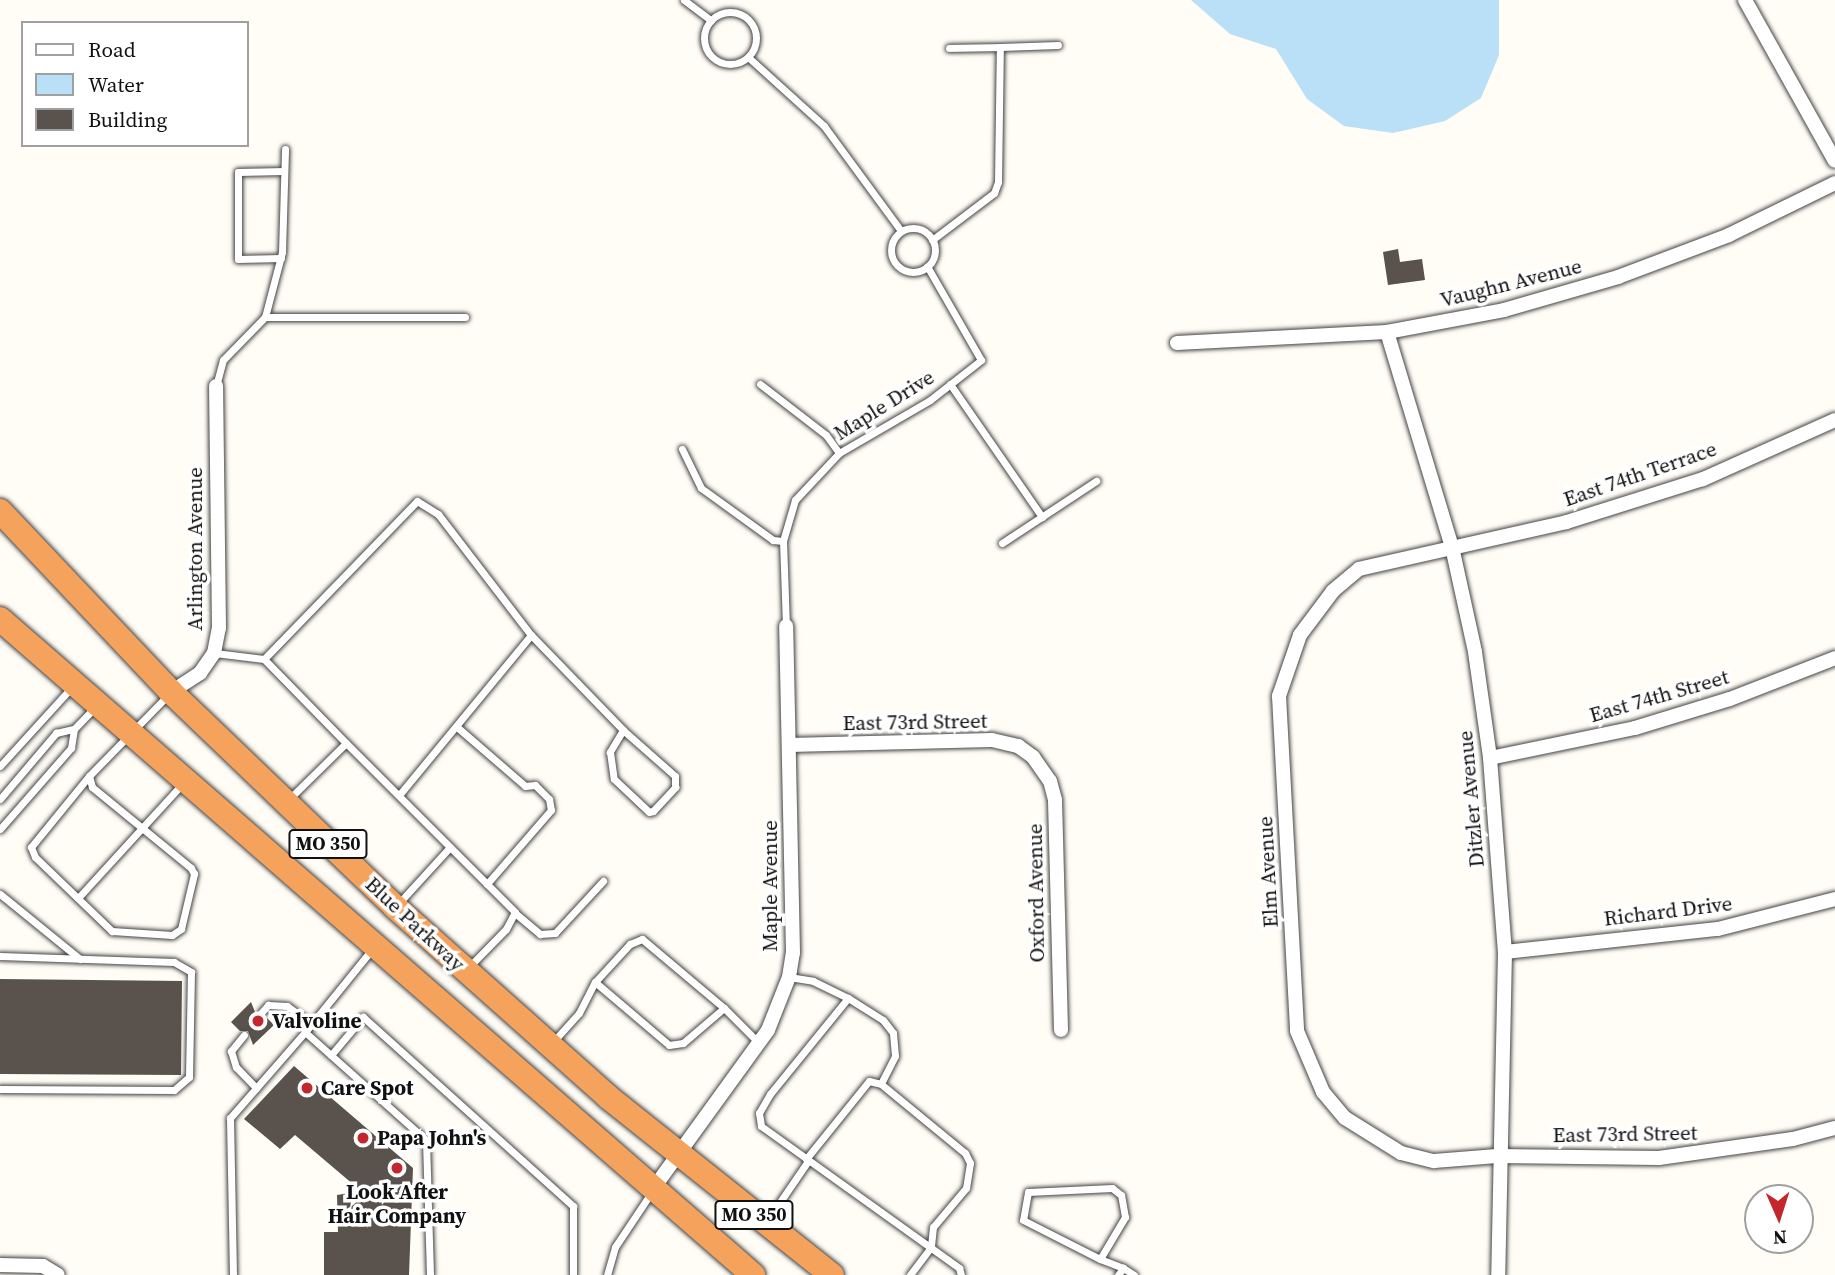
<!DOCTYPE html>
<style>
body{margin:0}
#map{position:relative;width:1835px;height:1275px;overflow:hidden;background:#fffdf5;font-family:"Source Serif 4",serif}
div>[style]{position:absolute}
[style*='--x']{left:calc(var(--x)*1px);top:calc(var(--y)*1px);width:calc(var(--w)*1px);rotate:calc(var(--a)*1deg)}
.water>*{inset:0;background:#b9e0f7}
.building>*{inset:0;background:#5a524d}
.roads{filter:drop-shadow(0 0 2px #444) drop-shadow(0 0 2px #444)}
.lane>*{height:7px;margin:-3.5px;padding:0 3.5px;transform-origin:3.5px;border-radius:3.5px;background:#fff}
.lane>.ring{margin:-3.5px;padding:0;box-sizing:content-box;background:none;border:7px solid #fff;border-radius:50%}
.street>*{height:14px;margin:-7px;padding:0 7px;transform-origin:7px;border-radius:7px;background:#fff}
.highway>*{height:24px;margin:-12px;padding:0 12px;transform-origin:12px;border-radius:12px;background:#f5a25d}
.dots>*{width:19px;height:19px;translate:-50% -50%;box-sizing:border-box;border:4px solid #fff;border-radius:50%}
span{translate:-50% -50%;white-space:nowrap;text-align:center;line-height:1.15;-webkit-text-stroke:7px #fff;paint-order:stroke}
.shield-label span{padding:2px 5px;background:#fff;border:2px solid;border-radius:5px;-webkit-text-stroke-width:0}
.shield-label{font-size:19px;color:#111;font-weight:700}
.street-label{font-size:21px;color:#111}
.poi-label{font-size:21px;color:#111;font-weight:700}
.left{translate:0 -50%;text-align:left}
.legend{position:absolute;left:21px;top:21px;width:228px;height:126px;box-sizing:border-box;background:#fff;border:2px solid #a0a0a0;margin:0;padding:9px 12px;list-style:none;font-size:21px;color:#111}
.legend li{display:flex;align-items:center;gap:14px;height:35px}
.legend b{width:35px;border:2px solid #a0a0a0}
.north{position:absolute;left:1744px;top:1184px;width:70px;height:70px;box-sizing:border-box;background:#fff;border:2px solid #a0a0a0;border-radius:50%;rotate:177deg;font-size:19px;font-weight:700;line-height:28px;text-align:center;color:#111}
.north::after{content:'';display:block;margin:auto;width:24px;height:32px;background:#c4262e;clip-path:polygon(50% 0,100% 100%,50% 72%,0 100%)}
</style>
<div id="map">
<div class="water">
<div style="clip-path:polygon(1191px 0,1499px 0,1499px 55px,1481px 98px,1445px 121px,1393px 133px,1344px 126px,1307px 99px,1276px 49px,1230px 34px)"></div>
</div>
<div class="building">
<div style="clip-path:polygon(1398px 249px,1400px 262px,1422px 259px,1425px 280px,1388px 285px,1383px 252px)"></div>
<div style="clip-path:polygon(0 979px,182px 981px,181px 1075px,0 1074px)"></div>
<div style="clip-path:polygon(251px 1002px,257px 1017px,266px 1017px,274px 1025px,253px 1045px,248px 1031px,240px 1031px,231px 1022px)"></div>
<div style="clip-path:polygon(294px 1066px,413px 1168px,409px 1275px,324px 1275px,324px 1232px,338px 1232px,337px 1195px,361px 1191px,295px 1135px,280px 1149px,244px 1119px)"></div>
</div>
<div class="roads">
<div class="lane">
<div style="--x:684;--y:0;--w:34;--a:37"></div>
<div class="ring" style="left:704px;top:12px;width:45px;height:45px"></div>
<div style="--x:949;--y:48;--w:51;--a:-1.1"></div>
<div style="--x:748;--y:57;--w:103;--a:42.2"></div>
<div style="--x:824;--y:126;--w:130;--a:53.7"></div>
<div class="ring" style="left:891px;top:228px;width:37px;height:37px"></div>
<div style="--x:932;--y:240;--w:78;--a:-37.2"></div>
<div style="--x:994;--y:193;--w:12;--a:-70"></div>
<div style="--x:998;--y:182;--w:135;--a:-89.2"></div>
<div style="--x:1000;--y:47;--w:58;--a:-2"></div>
<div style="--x:281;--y:258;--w:43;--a:178.7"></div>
<div style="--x:238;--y:259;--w:87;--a:-90"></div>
<div style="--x:238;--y:172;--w:46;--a:-1.2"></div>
<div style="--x:265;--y:317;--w:67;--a:-75.3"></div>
<div style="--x:282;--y:252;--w:103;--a:-88.3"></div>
<div style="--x:760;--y:384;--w:83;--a:37.7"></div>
<div style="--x:826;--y:435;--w:22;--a:54"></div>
<div style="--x:950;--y:384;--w:162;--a:55.3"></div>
<div style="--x:216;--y:386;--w:27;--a:-75"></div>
<div style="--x:223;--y:360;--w:60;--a:-45.7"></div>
<div style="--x:265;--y:317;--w:200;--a:0"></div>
<div style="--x:682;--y:449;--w:43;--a:64"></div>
<div style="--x:701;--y:488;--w:89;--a:35.8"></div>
<div style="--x:773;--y:540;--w:10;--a:6"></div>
<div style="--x:1002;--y:543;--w:113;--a:-33.4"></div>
<div style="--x:786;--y:626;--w:85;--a:-92"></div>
<div style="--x:783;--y:541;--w:43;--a:-73.7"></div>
<div style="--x:795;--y:500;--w:64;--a:-46.9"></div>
<div style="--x:839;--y:453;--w:105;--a:-30.2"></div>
<div style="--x:930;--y:400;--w:65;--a:-38.1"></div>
<div style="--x:981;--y:360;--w:108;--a:-119.9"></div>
<div style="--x:531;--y:635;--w:132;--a:45.9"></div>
<div style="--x:623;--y:730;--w:26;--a:121"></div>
<div style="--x:610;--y:752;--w:27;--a:82"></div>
<div style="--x:614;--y:779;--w:48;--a:43.3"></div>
<div style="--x:649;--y:812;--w:4;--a:-14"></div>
<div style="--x:653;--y:811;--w:33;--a:-47"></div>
<div style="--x:675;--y:787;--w:11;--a:-90"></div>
<div style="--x:675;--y:776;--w:69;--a:-138.5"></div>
<div style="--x:215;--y:653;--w:49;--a:7"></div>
<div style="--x:264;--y:659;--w:117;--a:45.7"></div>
<div style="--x:264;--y:659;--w:220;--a:-45.9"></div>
<div style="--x:417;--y:501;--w:25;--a:32"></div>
<div style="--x:438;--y:514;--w:153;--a:52.5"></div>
<div style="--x:531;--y:635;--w:207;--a:129.5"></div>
<div style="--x:457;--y:727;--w:90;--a:40.9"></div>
<div style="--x:525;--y:786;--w:10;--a:-6"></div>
<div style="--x:535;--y:785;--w:20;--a:45"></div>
<div style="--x:549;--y:799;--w:11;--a:80"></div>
<div style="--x:551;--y:810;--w:98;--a:130.9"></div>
<div style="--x:0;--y:766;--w:107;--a:-47.7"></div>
<div style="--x:89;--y:776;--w:92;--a:129.2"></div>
<div style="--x:31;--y:847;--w:11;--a:68"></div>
<div style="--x:35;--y:857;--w:107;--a:43.9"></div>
<div style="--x:112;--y:931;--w:60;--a:3.8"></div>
<div style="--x:172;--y:935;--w:11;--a:-34"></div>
<div style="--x:181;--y:929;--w:57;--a:-76.7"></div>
<div style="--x:194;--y:874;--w:7;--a:-117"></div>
<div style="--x:191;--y:868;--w:128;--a:-140.7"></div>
<div style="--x:92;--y:787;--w:11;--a:-105"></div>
<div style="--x:89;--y:776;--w:113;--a:-45.7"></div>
<div style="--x:0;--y:799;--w:87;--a:-49.7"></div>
<div style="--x:56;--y:733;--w:18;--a:-13"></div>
<div style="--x:288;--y:800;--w:81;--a:-44.5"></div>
<div style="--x:346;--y:743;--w:239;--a:45"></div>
<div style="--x:515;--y:912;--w:19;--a:118"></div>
<div style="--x:506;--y:929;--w:54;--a:134.3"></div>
<div style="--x:0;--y:829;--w:108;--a:-48.8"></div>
<div style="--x:71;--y:748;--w:19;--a:-81"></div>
<div style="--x:74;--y:729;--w:30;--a:-46"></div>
<div style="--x:0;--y:894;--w:103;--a:39.1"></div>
<div style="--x:78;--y:898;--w:157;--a:-47.6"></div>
<div style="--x:398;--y:904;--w:77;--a:-47.6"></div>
<div style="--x:515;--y:913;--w:33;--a:40"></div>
<div style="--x:540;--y:934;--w:15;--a:-4"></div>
<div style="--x:555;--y:933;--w:71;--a:-47.3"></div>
<div style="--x:373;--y:948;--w:108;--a:129"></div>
<div style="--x:305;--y:1032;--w:162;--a:41.8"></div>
<div style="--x:426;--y:1140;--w:135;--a:88.3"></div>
<div style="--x:0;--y:956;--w:174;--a:2"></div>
<div style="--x:174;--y:962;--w:20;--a:30"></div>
<div style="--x:191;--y:972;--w:105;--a:91.1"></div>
<div style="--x:189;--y:1077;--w:20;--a:139"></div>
<div style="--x:174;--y:1090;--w:174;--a:-179.7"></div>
<div style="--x:789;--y:977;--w:24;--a:9"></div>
<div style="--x:813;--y:981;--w:39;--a:26"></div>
<div style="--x:848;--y:998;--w:124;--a:129.1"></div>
<div style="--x:770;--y:1094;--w:22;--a:120"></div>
<div style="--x:759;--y:1113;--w:13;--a:81"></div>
<div style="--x:761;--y:1126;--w:244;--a:35.6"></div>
<div style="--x:959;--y:1268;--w:7;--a:74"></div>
<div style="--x:595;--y:982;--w:52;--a:-47.4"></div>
<div style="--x:630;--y:944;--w:13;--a:-23"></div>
<div style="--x:642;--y:939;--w:107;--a:40.1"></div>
<div style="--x:848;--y:998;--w:41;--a:32.2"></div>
<div style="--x:883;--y:1020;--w:16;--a:52"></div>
<div style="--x:893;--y:1033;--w:23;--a:85"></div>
<div style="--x:895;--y:1056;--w:31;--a:117"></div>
<div style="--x:881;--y:1084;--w:109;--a:39.4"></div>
<div style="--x:965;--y:1153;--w:11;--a:63"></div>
<div style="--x:970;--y:1163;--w:25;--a:99"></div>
<div style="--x:966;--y:1188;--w:51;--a:130.2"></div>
<div style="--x:933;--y:1227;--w:20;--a:96"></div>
<div style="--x:931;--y:1247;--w:35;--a:127"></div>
<div style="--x:261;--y:1013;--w:11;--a:-49"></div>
<div style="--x:268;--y:1005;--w:19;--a:3"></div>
<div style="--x:287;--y:1006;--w:31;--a:36"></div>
<div style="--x:244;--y:1035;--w:21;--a:129"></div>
<div style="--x:231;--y:1051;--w:17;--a:73"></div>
<div style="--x:236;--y:1067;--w:29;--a:46"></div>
<div style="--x:552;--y:1043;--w:40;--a:-48"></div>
<div style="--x:579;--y:1013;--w:35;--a:-63"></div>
<div style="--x:595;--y:982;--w:97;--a:40.4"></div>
<div style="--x:669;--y:1045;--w:14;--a:-8"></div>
<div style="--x:683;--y:1043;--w:54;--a:-40.5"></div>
<div style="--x:724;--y:1008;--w:48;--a:45"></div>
<div style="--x:331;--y:1055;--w:50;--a:-49.9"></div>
<div style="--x:363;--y:1017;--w:283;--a:42"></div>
<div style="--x:573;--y:1206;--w:69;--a:90"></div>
<div style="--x:806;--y:1159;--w:100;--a:-51.1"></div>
<div style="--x:869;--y:1081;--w:12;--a:14"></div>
<div style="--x:769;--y:1218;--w:69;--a:-55.6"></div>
<div style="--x:1100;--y:1259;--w:49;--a:-59.2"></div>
<div style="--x:1125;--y:1217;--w:22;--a:-100"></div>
<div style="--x:1121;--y:1195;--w:11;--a:-142"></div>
<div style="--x:1112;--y:1188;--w:84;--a:177.3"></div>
<div style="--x:1028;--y:1192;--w:28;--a:100"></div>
<div style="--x:1023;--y:1220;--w:86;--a:26.9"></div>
<div style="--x:1100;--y:1259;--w:25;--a:21"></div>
<div style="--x:233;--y:1275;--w:157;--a:-91.1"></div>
<div style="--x:230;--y:1118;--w:114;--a:-48.9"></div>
<div style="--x:607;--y:1275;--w:29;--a:-74"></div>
<div style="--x:615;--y:1247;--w:65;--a:-56.3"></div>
<div style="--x:1118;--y:1275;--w:9;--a:-54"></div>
<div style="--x:1123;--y:1268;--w:13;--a:32"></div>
</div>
<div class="street">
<div style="--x:1745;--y:0;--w:184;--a:60.8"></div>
<div style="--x:1387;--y:332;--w:225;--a:73.2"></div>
<div style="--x:1452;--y:547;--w:107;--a:77.6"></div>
<div style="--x:1475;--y:652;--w:107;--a:81.9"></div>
<div style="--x:1490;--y:758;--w:195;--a:85.6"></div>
<div style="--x:1505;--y:952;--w:323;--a:91.2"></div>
<div style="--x:1177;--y:343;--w:210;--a:-3"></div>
<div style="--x:1387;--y:332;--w:119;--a:-10.6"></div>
<div style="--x:1504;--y:310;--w:119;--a:-16.1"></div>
<div style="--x:1618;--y:277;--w:119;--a:-20.7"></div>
<div style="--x:1729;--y:235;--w:118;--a:-26.1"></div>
<div style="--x:1835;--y:420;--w:145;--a:155.9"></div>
<div style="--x:1703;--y:479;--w:143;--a:162.5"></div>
<div style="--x:1567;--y:522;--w:213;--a:167.3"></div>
<div style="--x:1359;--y:569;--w:34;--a:140"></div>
<div style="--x:1333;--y:591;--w:55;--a:126.9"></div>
<div style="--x:1300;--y:635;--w:65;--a:109"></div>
<div style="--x:1279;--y:696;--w:335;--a:86.9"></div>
<div style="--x:1297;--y:1031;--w:66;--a:66.9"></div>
<div style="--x:1323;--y:1092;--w:34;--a:50"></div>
<div style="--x:1345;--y:1118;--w:66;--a:32"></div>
<div style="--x:1401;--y:1153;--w:34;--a:14"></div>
<div style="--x:1434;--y:1161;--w:63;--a:-4.5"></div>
<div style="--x:1497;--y:1156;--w:162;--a:0.7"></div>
<div style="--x:1659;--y:1158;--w:135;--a:-8.1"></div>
<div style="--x:1793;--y:1139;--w:43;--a:-14.7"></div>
<div style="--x:171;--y:692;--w:35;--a:-33"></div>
<div style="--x:200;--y:673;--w:24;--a:-55"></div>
<div style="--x:214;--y:653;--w:25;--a:-79"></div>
<div style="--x:219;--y:628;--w:242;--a:-90.7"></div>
<div style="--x:789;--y:745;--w:203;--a:-1.4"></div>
<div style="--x:992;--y:740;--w:27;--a:13"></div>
<div style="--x:1018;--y:746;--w:19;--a:36"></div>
<div style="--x:1033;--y:757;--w:29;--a:55"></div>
<div style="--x:1050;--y:781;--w:20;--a:75"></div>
<div style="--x:1055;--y:800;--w:230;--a:88.5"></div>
<div style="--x:1490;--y:758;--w:148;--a:-11.7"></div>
<div style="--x:1635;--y:728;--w:99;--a:-17"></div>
<div style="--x:1730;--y:699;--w:113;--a:-21.3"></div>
<div style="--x:1505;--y:952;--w:214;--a:-6.2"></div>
<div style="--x:1718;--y:929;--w:121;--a:-14.4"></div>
<div style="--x:653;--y:1189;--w:196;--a:-54.1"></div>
<div style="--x:768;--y:1030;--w:57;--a:-68.4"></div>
<div style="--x:789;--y:977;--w:24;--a:-81"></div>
<div style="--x:793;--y:953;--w:327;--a:-91.2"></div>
<div style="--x:0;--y:1265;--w:43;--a:1.3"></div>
<div style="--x:43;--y:1266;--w:17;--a:31"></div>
</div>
<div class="highway">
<div style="--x:0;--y:511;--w:249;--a:46.6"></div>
<div style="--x:171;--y:692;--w:310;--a:43.8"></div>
<div style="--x:395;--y:907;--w:285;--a:41.7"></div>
<div style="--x:608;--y:1097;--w:286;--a:38.5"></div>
<div style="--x:0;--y:619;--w:999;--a:41.06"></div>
</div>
</div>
<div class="dots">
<div style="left:258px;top:1021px;background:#c4262e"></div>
<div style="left:307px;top:1088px;background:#c4262e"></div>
<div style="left:363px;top:1138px;background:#c4262e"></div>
<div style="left:397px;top:1168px;background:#c4262e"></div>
</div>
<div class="shield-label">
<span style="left:328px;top:844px">MO 350</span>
<span style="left:754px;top:1215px">MO 350</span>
</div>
<div class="street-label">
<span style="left:1511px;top:283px;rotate:-14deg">Vaughn Avenue</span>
<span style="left:884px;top:405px;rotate:-32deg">Maple Drive</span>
<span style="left:1640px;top:474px;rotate:-19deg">East 74th Terrace</span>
<span style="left:195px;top:549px;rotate:-90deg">Arlington Avenue</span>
<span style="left:1659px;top:696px;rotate:-16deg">East 74th Street</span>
<span style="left:915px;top:722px;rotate:-1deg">East 73rd Street</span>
<span style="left:1471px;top:799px;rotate:-95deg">Ditzler Avenue</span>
<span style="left:1268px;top:872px;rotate:-93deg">Elm Avenue</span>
<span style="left:770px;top:886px;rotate:-90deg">Maple Avenue</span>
<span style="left:1036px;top:893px;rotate:-91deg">Oxford Avenue</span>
<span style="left:1668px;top:911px;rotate:-7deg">Richard Drive</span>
<span style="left:415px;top:924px;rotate:43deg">Blue Parkway</span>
<span style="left:1625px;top:1134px;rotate:-1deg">East 73rd Street</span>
</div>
<div class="poi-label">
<span class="left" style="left:272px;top:1021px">Valvoline</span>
<span class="left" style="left:321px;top:1088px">Care Spot</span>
<span class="left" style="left:377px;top:1138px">Papa John's</span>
<span style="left:397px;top:1204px">Look After<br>Hair Company</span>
</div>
<ul class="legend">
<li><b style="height:9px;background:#fff"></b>Road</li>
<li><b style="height:19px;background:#b9e0f7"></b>Water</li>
<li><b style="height:19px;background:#5a524d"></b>Building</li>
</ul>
<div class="north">N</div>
</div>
